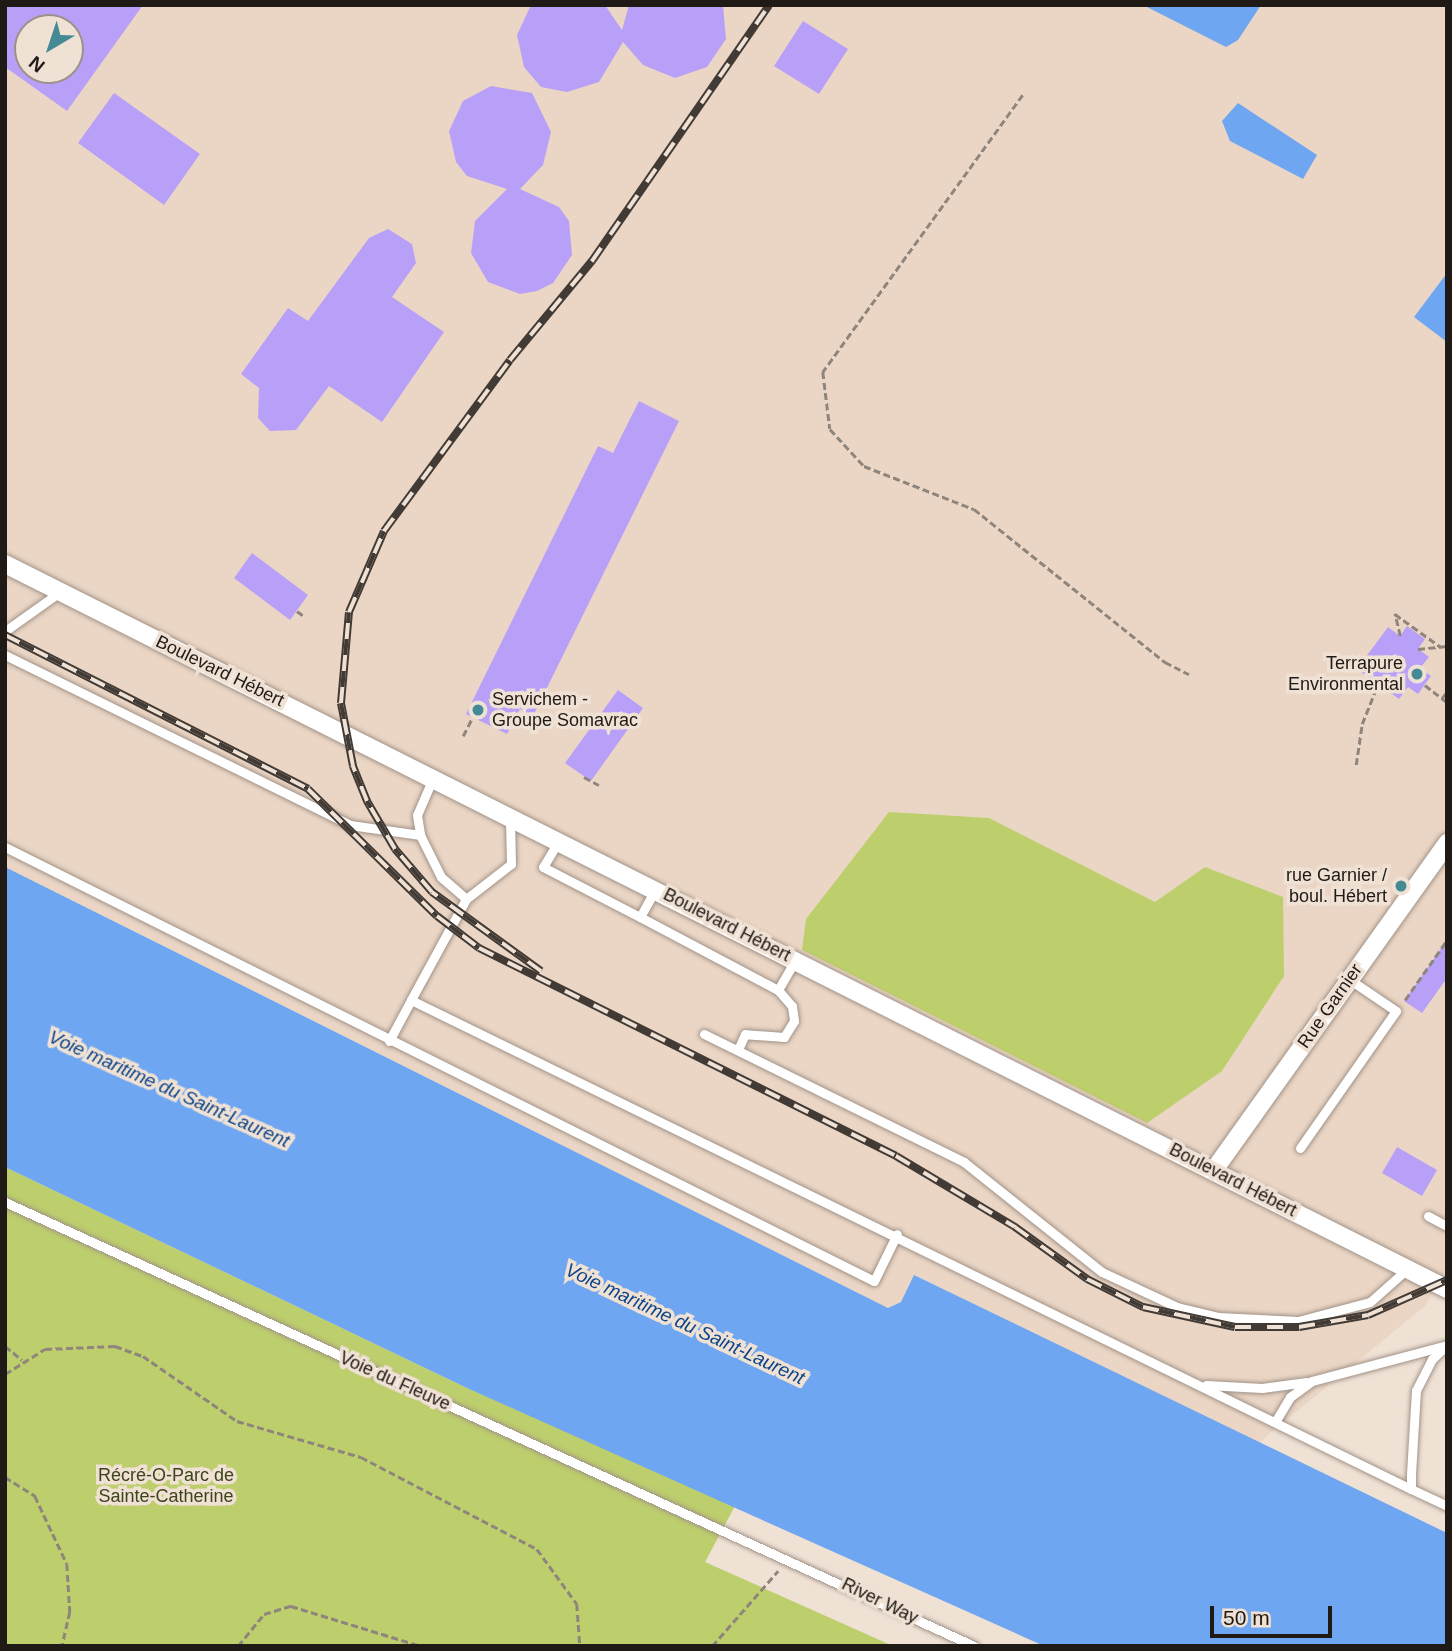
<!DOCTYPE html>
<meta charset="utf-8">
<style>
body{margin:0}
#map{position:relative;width:1452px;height:1651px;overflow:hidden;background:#f0e1d5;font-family:Helvetica,sans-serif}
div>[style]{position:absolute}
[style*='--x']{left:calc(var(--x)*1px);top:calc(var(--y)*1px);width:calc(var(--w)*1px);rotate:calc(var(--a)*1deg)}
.built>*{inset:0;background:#ebd6c5}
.green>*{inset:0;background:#bdce6c}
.water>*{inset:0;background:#6ea6f1}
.building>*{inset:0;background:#b8a0f8}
.path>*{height:2.5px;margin-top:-1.25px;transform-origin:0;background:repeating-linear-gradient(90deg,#8f857c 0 7px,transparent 0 10.5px)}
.roads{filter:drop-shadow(0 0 2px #a19388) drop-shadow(0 0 2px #a19388)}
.lane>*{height:9px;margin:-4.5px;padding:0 4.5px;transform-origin:4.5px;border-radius:4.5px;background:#fff}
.street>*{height:18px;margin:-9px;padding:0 9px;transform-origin:9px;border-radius:9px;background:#fff}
.rail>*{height:8px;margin-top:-4px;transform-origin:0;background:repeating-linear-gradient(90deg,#f0e1d5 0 16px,#423b35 0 32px);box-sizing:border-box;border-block:2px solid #423b35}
.dots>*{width:19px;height:19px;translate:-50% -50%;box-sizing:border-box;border:4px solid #f0e1d5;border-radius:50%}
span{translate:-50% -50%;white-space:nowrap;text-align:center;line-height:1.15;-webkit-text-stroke:7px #f0e1d5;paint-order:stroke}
.poi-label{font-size:18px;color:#1f1a15}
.right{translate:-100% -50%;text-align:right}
.left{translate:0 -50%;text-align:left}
.street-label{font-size:18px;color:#1f1a15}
.park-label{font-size:18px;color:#3d431a}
.water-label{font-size:19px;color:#0d4588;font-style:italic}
.frame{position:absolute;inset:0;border:7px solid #1f1a15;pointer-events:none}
.north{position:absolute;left:14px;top:14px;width:70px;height:70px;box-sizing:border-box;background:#f0e1d5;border:2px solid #9c9188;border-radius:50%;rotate:219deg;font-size:19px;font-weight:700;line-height:28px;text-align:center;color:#1f1a15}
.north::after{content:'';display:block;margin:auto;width:24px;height:32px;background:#448a94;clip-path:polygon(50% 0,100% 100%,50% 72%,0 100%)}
.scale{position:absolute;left:1210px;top:1606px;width:122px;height:32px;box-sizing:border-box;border:4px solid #1f1a15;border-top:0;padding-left:9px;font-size:21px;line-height:24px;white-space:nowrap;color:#1f1a15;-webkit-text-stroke:5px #f0e1d5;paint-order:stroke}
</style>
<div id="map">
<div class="built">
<div style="clip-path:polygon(evenodd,5px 5px,1447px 5px,1447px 1267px,1425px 1306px,1256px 1445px,915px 1275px,901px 1302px,888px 1308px,5px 867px,5px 5px,28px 28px,70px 28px,70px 70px,28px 70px,28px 28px)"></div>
</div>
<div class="green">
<div style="clip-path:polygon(889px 812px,989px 818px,1155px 902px,1205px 867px,1283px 897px,1284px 976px,1222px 1071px,1147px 1123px,802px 950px,806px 919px)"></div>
<div style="clip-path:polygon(5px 1167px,467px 1388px,736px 1504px,705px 1562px,893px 1646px,5px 1646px)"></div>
</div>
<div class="water">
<div style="clip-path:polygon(1143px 5px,1261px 5px,1238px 40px,1226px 47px)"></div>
<div style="clip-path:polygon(1238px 103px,1317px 155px,1303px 179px,1230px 141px,1222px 121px)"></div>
<div style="clip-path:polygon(1447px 273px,1447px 342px,1414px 317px)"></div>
<div style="clip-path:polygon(5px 867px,888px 1308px,901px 1302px,914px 1275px,1447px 1533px,1447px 1646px,1044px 1646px,467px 1388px,5px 1167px)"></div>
</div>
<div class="building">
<div style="clip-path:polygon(evenodd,5px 5px,143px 5px,67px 111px,5px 67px,5px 5px,28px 28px,70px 28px,70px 70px,28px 70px,28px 28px)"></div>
<div style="clip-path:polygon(531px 5px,605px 5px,622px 30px,629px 5px,723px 5px,726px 39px,707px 67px,675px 78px,643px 65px,623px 42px,599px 82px,567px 92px,541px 87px,524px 67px,517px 35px)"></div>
<div style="clip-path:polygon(803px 21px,848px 49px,819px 94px,774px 66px)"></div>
<div style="clip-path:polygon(491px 86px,532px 93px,551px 132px,543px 165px,520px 189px,559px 207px,569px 221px,572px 255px,553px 283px,537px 291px,520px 294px,488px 282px,471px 253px,475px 221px,507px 189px,467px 176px,456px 162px,449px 131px,463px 101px)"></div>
<div style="clip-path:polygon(114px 93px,200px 154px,164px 205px,78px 143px)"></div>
<div style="clip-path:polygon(388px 229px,412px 244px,416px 263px,392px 297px,444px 332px,382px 422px,329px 386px,296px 430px,270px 431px,258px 418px,259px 388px,241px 374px,288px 308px,308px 321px,369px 238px)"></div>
<div style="clip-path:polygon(639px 401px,679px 421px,533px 716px,520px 709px,507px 734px,466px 714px,598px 446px,613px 453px)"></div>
<div style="clip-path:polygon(252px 553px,308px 595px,290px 620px,234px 578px)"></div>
<div style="clip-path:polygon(1407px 626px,1425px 639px,1418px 649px,1429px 657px,1420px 668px,1431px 676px,1418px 694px,1408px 687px,1399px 699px,1357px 669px,1388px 627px,1400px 636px)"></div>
<div style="clip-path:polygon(618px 690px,643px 708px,591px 781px,565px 763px)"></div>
<div style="clip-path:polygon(1447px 940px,1447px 978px,1422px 1013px,1404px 1001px)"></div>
<div style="clip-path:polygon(1397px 1147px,1437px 1170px,1422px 1196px,1382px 1173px)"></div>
</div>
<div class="path">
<div style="--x:1023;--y:95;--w:342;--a:125.8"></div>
<div style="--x:823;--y:372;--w:57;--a:83"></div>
<div style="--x:830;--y:429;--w:50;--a:47.4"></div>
<div style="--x:864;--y:466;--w:118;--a:21.4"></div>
<div style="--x:974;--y:509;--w:245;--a:38.7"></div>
<div style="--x:1165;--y:662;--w:27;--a:27"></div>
<div style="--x:297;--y:611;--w:9;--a:36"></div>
<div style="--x:1400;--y:636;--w:23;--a:-103"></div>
<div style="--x:1395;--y:614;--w:57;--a:35.7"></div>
<div style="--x:1418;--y:649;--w:29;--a:-6"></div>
<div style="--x:1425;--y:685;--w:28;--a:38"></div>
<div style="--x:1442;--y:698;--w:8;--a:-50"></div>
<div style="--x:463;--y:736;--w:20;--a:-63"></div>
<div style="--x:1356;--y:765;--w:41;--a:-81.7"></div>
<div style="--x:1362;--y:724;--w:43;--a:-68.2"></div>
<div style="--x:584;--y:777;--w:17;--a:28"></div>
<div style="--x:1446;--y:917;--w:1;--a:0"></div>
<div style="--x:1405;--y:1000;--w:73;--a:-55"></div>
<div style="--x:5;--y:1346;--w:22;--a:39"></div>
<div style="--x:5;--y:1374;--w:47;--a:-32"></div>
<div style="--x:45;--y:1349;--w:70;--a:-2.5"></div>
<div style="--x:115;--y:1346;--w:30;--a:20"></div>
<div style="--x:143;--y:1356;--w:114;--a:34.7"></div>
<div style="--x:237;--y:1421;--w:129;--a:16.2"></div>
<div style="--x:361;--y:1457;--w:199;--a:27.6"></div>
<div style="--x:537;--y:1549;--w:68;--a:54"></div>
<div style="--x:577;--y:1604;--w:42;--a:85.9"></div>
<div style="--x:5;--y:1477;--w:36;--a:32"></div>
<div style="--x:35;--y:1496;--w:75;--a:64.8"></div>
<div style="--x:67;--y:1564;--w:48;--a:86.4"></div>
<div style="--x:70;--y:1612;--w:35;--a:103"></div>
<div style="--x:238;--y:1646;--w:41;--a:-50.9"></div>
<div style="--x:264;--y:1614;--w:28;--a:-17"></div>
<div style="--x:291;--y:1606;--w:136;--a:17.1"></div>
<div style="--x:712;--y:1646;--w:100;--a:-48.7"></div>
</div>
<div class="roads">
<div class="lane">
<div style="--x:5;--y:631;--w:69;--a:-35.5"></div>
<div style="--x:5;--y:655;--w:385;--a:26.2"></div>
<div style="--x:350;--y:825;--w:71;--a:8.1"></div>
<div style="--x:433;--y:778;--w:40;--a:113.4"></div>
<div style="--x:417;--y:815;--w:20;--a:81"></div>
<div style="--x:420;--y:835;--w:47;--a:63.4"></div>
<div style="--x:441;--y:877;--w:33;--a:41"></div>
<div style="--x:510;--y:819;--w:45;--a:88.7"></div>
<div style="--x:511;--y:864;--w:57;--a:142.1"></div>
<div style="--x:466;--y:899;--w:115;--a:118.6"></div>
<div style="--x:411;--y:1000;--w:1113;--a:26.06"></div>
<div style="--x:558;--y:842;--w:29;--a:121"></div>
<div style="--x:543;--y:867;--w:109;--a:27.3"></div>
<div style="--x:5;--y:847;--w:971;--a:26.54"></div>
<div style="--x:874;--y:1281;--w:52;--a:-63.9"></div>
<div style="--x:655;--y:890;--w:31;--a:119"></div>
<div style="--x:640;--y:917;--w:156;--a:27.9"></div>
<div style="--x:778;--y:990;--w:21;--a:49"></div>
<div style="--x:792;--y:1006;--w:15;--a:82"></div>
<div style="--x:794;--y:1021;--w:19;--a:122"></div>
<div style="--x:784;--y:1037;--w:39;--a:-176"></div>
<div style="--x:745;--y:1034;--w:17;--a:114"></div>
<div style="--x:778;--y:990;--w:34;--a:-60"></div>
<div style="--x:704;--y:1034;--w:290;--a:26.2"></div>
<div style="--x:964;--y:1162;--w:176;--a:38.6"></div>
<div style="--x:1102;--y:1272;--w:83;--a:25"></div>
<div style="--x:1177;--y:1307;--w:42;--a:13.7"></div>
<div style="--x:1218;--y:1317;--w:80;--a:2.9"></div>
<div style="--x:1298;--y:1321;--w:74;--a:-14.8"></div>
<div style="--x:1370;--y:1302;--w:50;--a:-41.7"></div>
<div style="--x:389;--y:1041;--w:47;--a:-61.8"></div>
<div style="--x:1300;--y:1148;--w:167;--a:-55"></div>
<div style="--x:1396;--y:1011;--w:57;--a:-145.8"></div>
<div style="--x:5;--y:1202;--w:1066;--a:24.62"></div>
<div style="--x:1428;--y:1216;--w:21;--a:28"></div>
<div style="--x:1445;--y:1347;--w:18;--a:137"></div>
<div style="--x:1432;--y:1359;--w:35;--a:117"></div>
<div style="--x:1416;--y:1390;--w:84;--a:93.4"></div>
<div style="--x:1411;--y:1474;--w:15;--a:90"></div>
<div style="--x:1411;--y:1489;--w:40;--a:25"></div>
<div style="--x:1206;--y:1385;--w:56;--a:3.1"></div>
<div style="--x:1262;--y:1388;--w:45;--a:-7.6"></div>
<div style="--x:1275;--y:1422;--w:29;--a:-59"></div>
<div style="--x:1290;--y:1397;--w:27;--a:-36"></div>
<div style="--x:1312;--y:1381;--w:140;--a:-14.9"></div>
</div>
<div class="street">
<div style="--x:5;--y:564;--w:1614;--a:26.69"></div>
<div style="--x:1214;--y:1170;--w:402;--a:-54.5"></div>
</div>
</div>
<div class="rail">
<div style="--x:5;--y:635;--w:340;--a:26.9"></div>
<div style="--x:308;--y:789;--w:181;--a:44.6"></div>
<div style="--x:437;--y:916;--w:53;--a:37.3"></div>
<div style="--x:479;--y:948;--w:466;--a:26.5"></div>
<div style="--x:896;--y:1156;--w:139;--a:30.8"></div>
<div style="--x:1015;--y:1227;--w:89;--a:35.8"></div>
<div style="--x:1087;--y:1279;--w:63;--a:26.6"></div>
<div style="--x:1143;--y:1307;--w:94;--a:12.3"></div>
<div style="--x:1235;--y:1327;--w:64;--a:0"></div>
<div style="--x:1299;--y:1327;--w:70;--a:-9.9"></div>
<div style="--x:1368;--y:1315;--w:86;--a:-23.9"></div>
<div style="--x:541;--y:971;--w:135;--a:-144.1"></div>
<div style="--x:432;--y:892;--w:57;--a:-130.7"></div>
<div style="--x:395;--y:849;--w:56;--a:-120.3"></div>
<div style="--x:367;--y:801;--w:38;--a:-112"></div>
<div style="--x:353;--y:766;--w:64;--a:-100.8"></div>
<div style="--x:341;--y:703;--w:91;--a:-85"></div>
<div style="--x:349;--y:612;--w:88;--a:-66.6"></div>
<div style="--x:384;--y:531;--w:212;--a:-53.6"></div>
<div style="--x:510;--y:360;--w:129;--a:-50.4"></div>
<div style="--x:592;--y:261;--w:311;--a:-55.3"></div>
</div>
<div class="dots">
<div style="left:1417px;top:674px;background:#448a94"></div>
<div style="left:478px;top:710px;background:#448a94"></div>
<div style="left:1401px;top:886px;background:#448a94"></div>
</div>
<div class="poi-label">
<span class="right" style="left:1403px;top:674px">Terrapure<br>Environmental</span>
<span class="left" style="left:492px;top:710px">Servichem -<br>Groupe Somavrac</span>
<span class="right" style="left:1387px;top:886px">rue Garnier /<br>boul. Hébert</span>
</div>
<div class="street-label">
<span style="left:220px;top:671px;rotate:26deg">Boulevard Hébert</span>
<span style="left:727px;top:925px;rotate:27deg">Boulevard Hébert</span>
<span style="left:1330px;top:1006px;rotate:-55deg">Rue Garnier</span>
<span style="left:1233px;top:1180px;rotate:27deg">Boulevard Hébert</span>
<span style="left:395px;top:1381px;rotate:24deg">Voie du Fleuve</span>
<span style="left:880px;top:1601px;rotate:26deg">River Way</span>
</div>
<div class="park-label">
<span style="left:166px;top:1486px">Récré-O-Parc de<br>Sainte-Catherine</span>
</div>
<div class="water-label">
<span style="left:169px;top:1089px;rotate:24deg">Voie maritime du Saint-Laurent</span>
<span style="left:685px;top:1324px;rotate:25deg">Voie maritime du Saint-Laurent</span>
</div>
<div class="frame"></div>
<div class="north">N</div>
<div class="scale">50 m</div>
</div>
